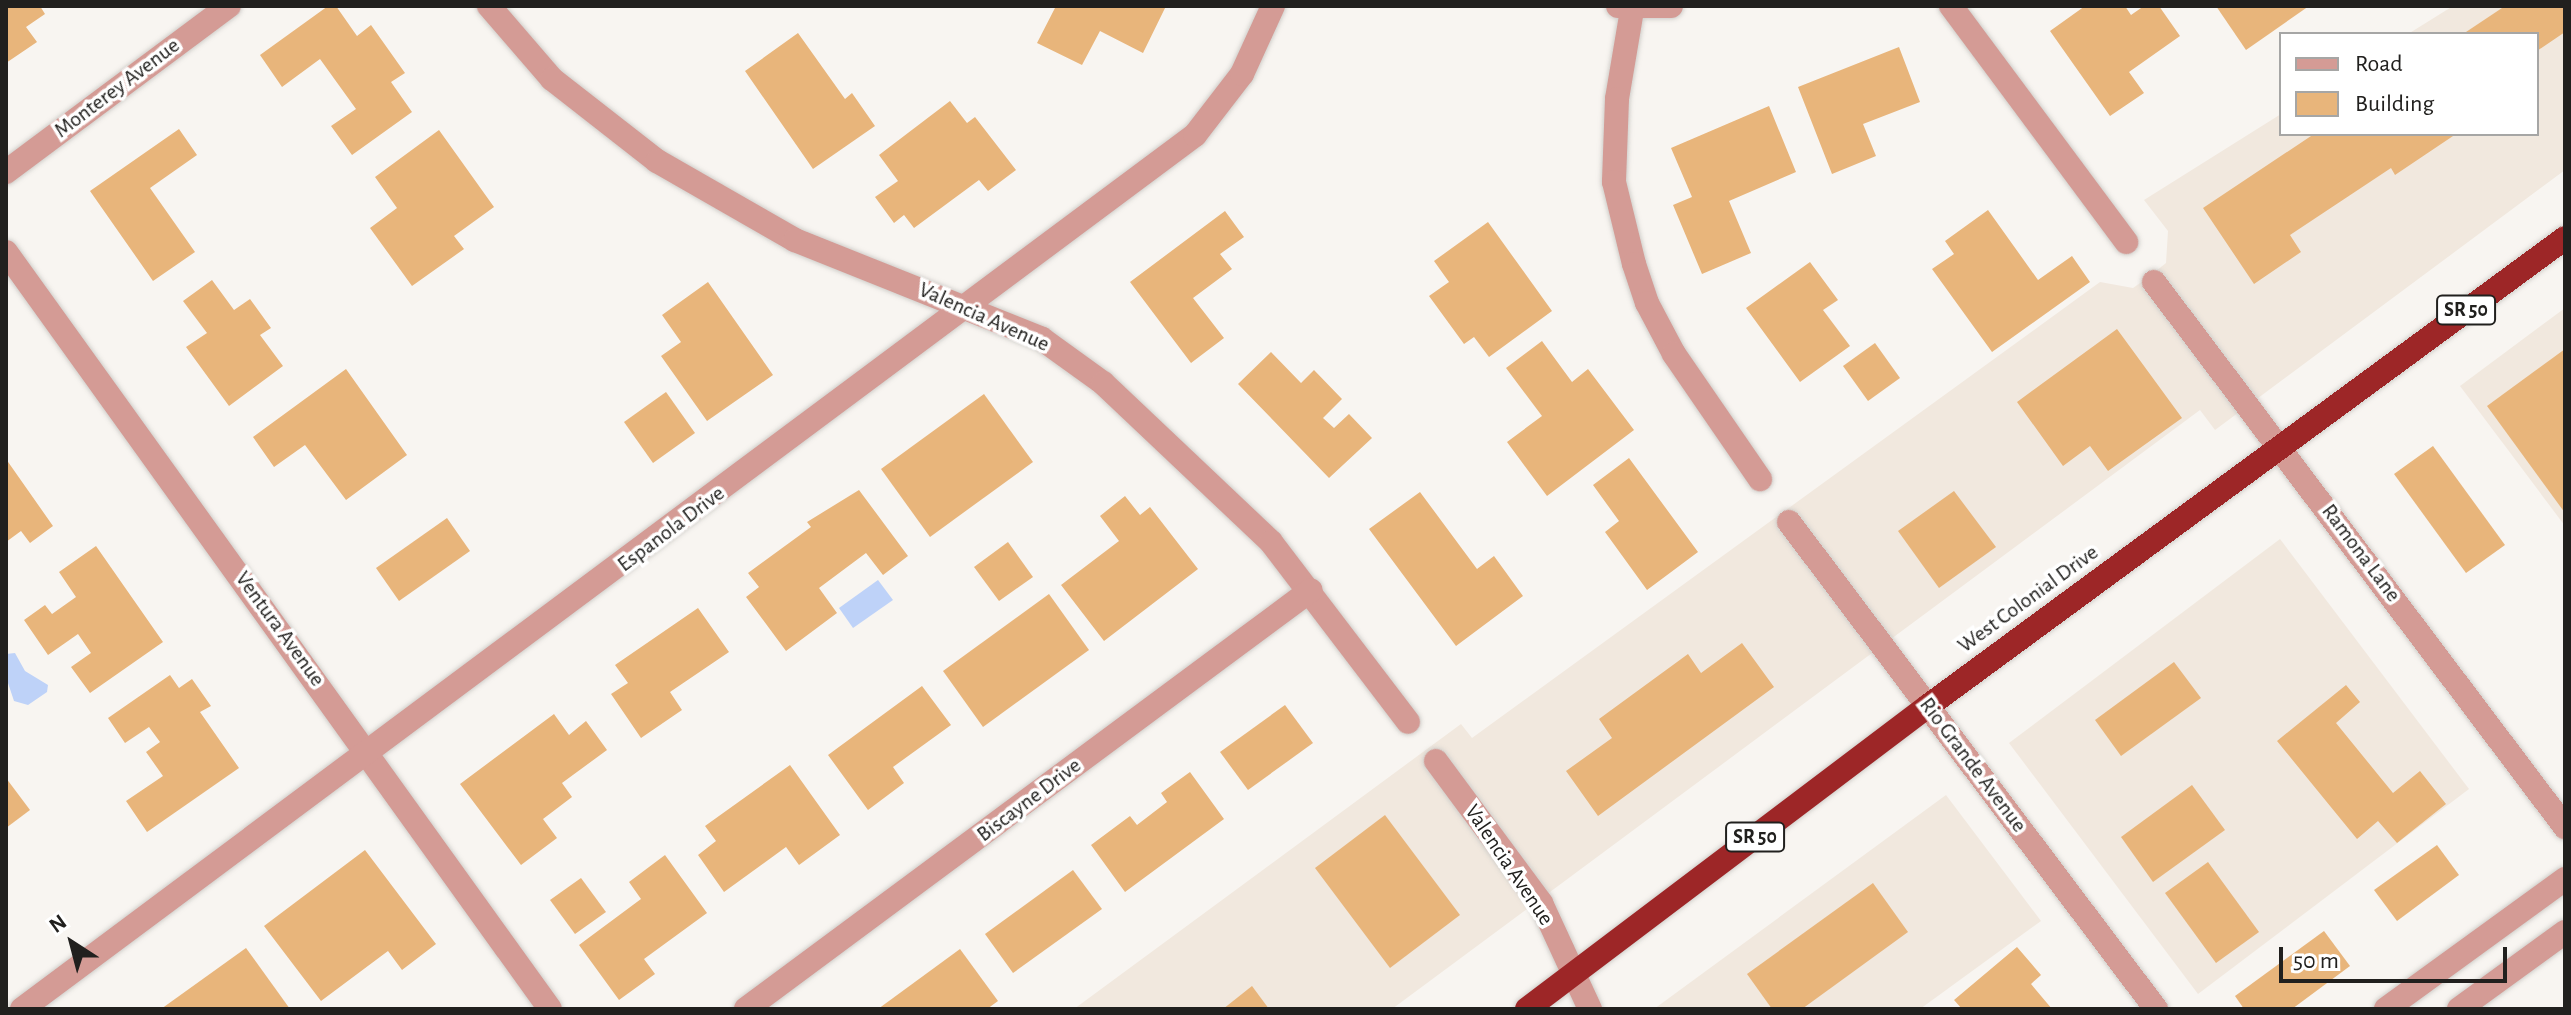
<!DOCTYPE html>
<style>
body{margin:0}
#map{position:relative;width:2571px;height:1015px;overflow:hidden;background:#f8f5f1;font-family:"Alegreya Sans",sans-serif}
div>[style]{position:absolute}
[style*='--x']{left:calc(var(--x)*1px);top:calc(var(--y)*1px);width:calc(var(--w)*1px);rotate:calc(var(--a)*1deg)}
.built>*{inset:0;background:#f1e8de}
.water>*{inset:0;background:#bed2f8}
.building>*{inset:0;background:#e8b57b}
.roads{filter:drop-shadow(0 0 2px #d1cfcb) drop-shadow(0 0 2px #d1cfcb)}
.minor>*{height:24px;margin:-12px;padding:0 12px;transform-origin:12px;border-radius:12px;background:#d49b95}
.highway>*{height:24px;margin:-12px;padding:0 12px;transform-origin:12px;border-radius:12px;background:#9d2627}
span{translate:-50% -50%;white-space:nowrap;text-align:center;line-height:1.15;-webkit-text-stroke:7px #fff;paint-order:stroke}
.shield-label span{padding:2px 6px;background:#fff;border:2px solid;border-radius:6px;-webkit-text-stroke-width:0}
.shield-label{font-size:20px;color:#21201e;font-weight:700}
.street-label{font-size:22px;color:#21201e}
.frame{position:absolute;inset:0;border:8px solid #21201e;pointer-events:none}
.legend{position:absolute;left:2279px;top:32px;width:260px;height:104px;box-sizing:border-box;background:#fff;border:2px solid #a6a6a5;margin:0;padding:10px 14px;list-style:none;font-size:24px;color:#21201e}
.legend li{display:flex;align-items:center;gap:16px;height:40px}
.legend b{width:40px;border:2px solid #a6a6a5}
.north{position:absolute;left:32px;top:903px;width:80px;height:80px;-webkit-text-stroke:6px #fff;paint-order:stroke;rotate:324deg;font-size:22px;font-weight:700;line-height:32px;text-align:center;color:#21201e}
.north::after{content:'';display:block;margin:auto;width:28px;height:36px;background:#21201e;clip-path:polygon(50% 0,100% 100%,50% 72%,0 100%)}
.scale{position:absolute;left:2279px;top:947px;width:228px;height:36px;box-sizing:border-box;border:4px solid #21201e;border-top:0;padding-left:10px;font-size:24px;line-height:28px;white-space:nowrap;color:#21201e;-webkit-text-stroke:6px #fff;paint-order:stroke}
</style>
<div id="map">
<div class="built">
<div style="clip-path:polygon(2453px 6px,2565px 6px,2565px 170px,2215px 430px,2200px 410px,1392px 1009px,1074px 1009px,1461px 724px,1472px 738px,2100px 282px,2133px 288px,2150px 276px,2166px 263px,2168px 231px,2144px 200px,2281px 114px,2281px 134px,2537px 134px,2537px 34px,2408px 34px)"></div>
<div style="clip-path:polygon(2565px 308px,2565px 526px,2460px 386px)"></div>
<div style="clip-path:polygon(2280px 539px,2469px 789px,2198px 994px,2009px 743px)"></div>
<div style="clip-path:polygon(1946px 795px,2041px 921px,1920px 1009px,1654px 1009px)"></div>
</div>
<div class="water">
<div style="clip-path:polygon(878px 580px,893px 600px,853px 628px,839px 608px)"></div>
<div style="clip-path:polygon(15px 653px,25px 671px,48px 685px,47px 692px,28px 705px,14px 701px,6px 677px,6px 654px)"></div>
</div>
<div class="building">
<div style="clip-path:polygon(6px 6px,40px 6px,45px 14px,26px 27px,37px 42px,6px 63px)"></div>
<div style="clip-path:polygon(328px 6px,336px 6px,357px 36px,371px 25px,405px 73px,391px 82px,412px 112px,352px 155px,331px 126px,356px 109px,320px 59px,282px 87px,260px 55px)"></div>
<div style="clip-path:polygon(1056px 6px,1166px 6px,1143px 53px,1100px 31px,1082px 65px,1037px 43px)"></div>
<div style="clip-path:polygon(2085px 6px,2125px 6px,2131px 15px,2144px 6px,2159px 6px,2180px 36px,2129px 72px,2144px 93px,2110px 116px,2050px 31px)"></div>
<div style="clip-path:polygon(2216px 6px,2309px 6px,2246px 50px)"></div>
<div style="clip-path:polygon(2505px 6px,2565px 6px,2565px 32px,2537px 51px,2537px 34px,2463px 34px)"></div>
<div style="clip-path:polygon(798px 33px,845px 99px,852px 93px,875px 126px,813px 169px,745px 71px)"></div>
<div style="clip-path:polygon(1899px 47px,1920px 102px,1863px 124px,1876px 156px,1832px 174px,1798px 87px)"></div>
<div style="clip-path:polygon(950px 101px,967px 123px,975px 117px,1016px 170px,988px 191px,979px 180px,914px 228px,904px 215px,894px 223px,875px 197px,898px 181px,879px 155px)"></div>
<div style="clip-path:polygon(1769px 106px,1796px 172px,1729px 201px,1751px 253px,1702px 274px,1673px 205px,1692px 197px,1671px 148px)"></div>
<div style="clip-path:polygon(179px 129px,197px 155px,150px 188px,195px 252px,153px 281px,90px 191px)"></div>
<div style="clip-path:polygon(439px 130px,494px 207px,454px 236px,464px 249px,412px 286px,370px 228px,397px 208px,375px 177px)"></div>
<div style="clip-path:polygon(2314px 134px,2456px 134px,2395px 175px,2391px 168px,2290px 235px,2301px 252px,2254px 284px,2203px 208px)"></div>
<div style="clip-path:polygon(1988px 210px,2038px 280px,2072px 256px,2090px 282px,1992px 352px,1932px 269px,1954px 254px,1945px 241px)"></div>
<div style="clip-path:polygon(1225px 211px,1244px 237px,1220px 254px,1232px 269px,1193px 298px,1224px 338px,1191px 363px,1130px 282px)"></div>
<div style="clip-path:polygon(1488px 222px,1552px 311px,1489px 357px,1474px 337px,1464px 344px,1429px 296px,1449px 282px,1434px 261px)"></div>
<div style="clip-path:polygon(1810px 262px,1838px 300px,1823px 310px,1850px 346px,1800px 382px,1746px 308px)"></div>
<div style="clip-path:polygon(212px 280px,234px 310px,250px 299px,271px 328px,260px 335px,283px 366px,229px 406px,186px 347px,207px 333px,183px 301px)"></div>
<div style="clip-path:polygon(708px 282px,773px 375px,707px 421px,661px 356px,681px 342px,662px 315px)"></div>
<div style="clip-path:polygon(2117px 329px,2182px 418px,2108px 471px,2090px 446px,2063px 466px,2017px 402px)"></div>
<div style="clip-path:polygon(1542px 341px,1572px 382px,1588px 369px,1634px 430px,1547px 496px,1507px 442px,1542px 416px,1506px 368px)"></div>
<div style="clip-path:polygon(1875px 343px,1900px 378px,1868px 401px,1843px 366px)"></div>
<div style="clip-path:polygon(2565px 349px,2565px 513px,2487px 406px)"></div>
<div style="clip-path:polygon(1271px 352px,1301px 383px,1314px 370px,1342px 399px,1323px 418px,1334px 428px,1349px 414px,1372px 438px,1329px 478px,1238px 384px)"></div>
<div style="clip-path:polygon(346px 369px,407px 455px,346px 500px,305px 445px,274px 467px,253px 437px)"></div>
<div style="clip-path:polygon(666px 392px,695px 433px,653px 463px,624px 422px)"></div>
<div style="clip-path:polygon(984px 394px,1033px 462px,930px 537px,881px 469px)"></div>
<div style="clip-path:polygon(2433px 446px,2505px 545px,2466px 573px,2394px 474px)"></div>
<div style="clip-path:polygon(1629px 458px,1698px 552px,1647px 590px,1605px 532px,1619px 521px,1593px 485px)"></div>
<div style="clip-path:polygon(6px 459px,53px 526px,30px 543px,21px 531px,6px 542px)"></div>
<div style="clip-path:polygon(859px 490px,908px 556px,883px 575px,866px 553px,819px 588px,837px 613px,786px 651px,746px 597px,759px 587px,748px 573px,811px 527px,807px 522px)"></div>
<div style="clip-path:polygon(1954px 491px,1996px 547px,1939px 588px,1898px 531px)"></div>
<div style="clip-path:polygon(1420px 492px,1477px 569px,1494px 556px,1523px 596px,1456px 646px,1369px 529px)"></div>
<div style="clip-path:polygon(1125px 496px,1140px 515px,1150px 507px,1198px 569px,1104px 641px,1061px 585px,1119px 541px,1100px 516px)"></div>
<div style="clip-path:polygon(447px 518px,470px 551px,399px 601px,376px 568px)"></div>
<div style="clip-path:polygon(1008px 542px,1033px 577px,999px 601px,974px 567px)"></div>
<div style="clip-path:polygon(96px 546px,163px 642px,90px 693px,71px 667px,91px 653px,78px 634px,48px 655px,24px 620px,45px 605px,52px 614px,76px 597px,59px 572px)"></div>
<div style="clip-path:polygon(1049px 594px,1089px 650px,983px 727px,943px 671px)"></div>
<div style="clip-path:polygon(698px 608px,729px 652px,670px 692px,682px 710px,641px 738px,611px 694px,628px 683px,615px 665px)"></div>
<div style="clip-path:polygon(1742px 643px,1774px 687px,1598px 816px,1566px 771px,1612px 738px,1599px 719px,1688px 654px,1701px 673px)"></div>
<div style="clip-path:polygon(2174px 662px,2201px 698px,2121px 756px,2095px 720px)"></div>
<div style="clip-path:polygon(170px 675px,179px 688px,192px 679px,211px 706px,200px 712px,239px 768px,147px 832px,126px 801px,163px 776px,146px 752px,160px 742px,149px 727px,125px 743px,108px 718px)"></div>
<div style="clip-path:polygon(2346px 685px,2360px 702px,2336px 723px,2393px 793px,2420px 771px,2446px 804px,2397px 843px,2378px 821px,2357px 839px,2277px 741px)"></div>
<div style="clip-path:polygon(922px 686px,951px 725px,893px 767px,904px 783px,868px 810px,828px 755px)"></div>
<div style="clip-path:polygon(1285px 705px,1313px 743px,1248px 790px,1220px 752px)"></div>
<div style="clip-path:polygon(554px 714px,569px 735px,586px 721px,607px 750px,562px 783px,572px 797px,543px 819px,557px 838px,521px 865px,460px 784px)"></div>
<div style="clip-path:polygon(790px 765px,840px 835px,799px 865px,786px 847px,724px 892px,698px 855px,716px 841px,705px 826px)"></div>
<div style="clip-path:polygon(1190px 772px,1224px 819px,1125px 892px,1091px 845px,1130px 816px,1137px 825px,1167px 802px,1161px 793px)"></div>
<div style="clip-path:polygon(6px 778px,30px 810px,6px 828px)"></div>
<div style="clip-path:polygon(2192px 785px,2225px 830px,2153px 882px,2121px 837px)"></div>
<div style="clip-path:polygon(1385px 815px,1460px 915px,1390px 968px,1315px 868px)"></div>
<div style="clip-path:polygon(2437px 845px,2459px 875px,2397px 921px,2374px 890px)"></div>
<div style="clip-path:polygon(365px 850px,436px 944px,402px 970px,388px 951px,321px 1001px,264px 926px)"></div>
<div style="clip-path:polygon(665px 855px,707px 913px,644px 959px,655px 974px,619px 1000px,579px 945px,641px 899px,629px 882px)"></div>
<div style="clip-path:polygon(2208px 862px,2259px 932px,2216px 963px,2165px 893px)"></div>
<div style="clip-path:polygon(1073px 870px,1102px 909px,1013px 973px,985px 934px)"></div>
<div style="clip-path:polygon(581px 878px,606px 912px,575px 934px,550px 900px)"></div>
<div style="clip-path:polygon(1873px 883px,1908px 932px,1802px 1009px,1772px 1009px,1747px 974px)"></div>
<div style="clip-path:polygon(2324px 931px,2350px 966px,2292px 1009px,2244px 1009px,2235px 996px)"></div>
<div style="clip-path:polygon(2017px 947px,2041px 975px,2031px 984px,2052px 1009px,1962px 1009px,1954px 1000px)"></div>
<div style="clip-path:polygon(246px 948px,290px 1009px,161px 1009px)"></div>
<div style="clip-path:polygon(960px 949px,998px 1001px,987px 1009px,878px 1009px)"></div>
<div style="clip-path:polygon(1252px 986px,1269px 1009px,1223px 1009px)"></div>
</div>
<div class="roads">
<div class="minor">
<div style="--x:489;--y:6;--w:96;--a:49.2"></div>
<div style="--x:552;--y:79;--w:133;--a:38"></div>
<div style="--x:657;--y:161;--w:159;--a:29.8"></div>
<div style="--x:795;--y:240;--w:266;--a:21.8"></div>
<div style="--x:1042;--y:339;--w:75;--a:35.8"></div>
<div style="--x:1103;--y:383;--w:231;--a:43.4"></div>
<div style="--x:1271;--y:542;--w:226;--a:52.7"></div>
<div style="--x:1618;--y:6;--w:53;--a:0"></div>
<div style="--x:1951;--y:6;--w:294;--a:53.4"></div>
<div style="--x:1632;--y:10;--w:90;--a:99.6"></div>
<div style="--x:1617;--y:99;--w:83;--a:92.1"></div>
<div style="--x:1614;--y:182;--w:84;--a:76.3"></div>
<div style="--x:1634;--y:264;--w:41;--a:71.6"></div>
<div style="--x:1647;--y:303;--w:58;--a:62.1"></div>
<div style="--x:1674;--y:354;--w:152;--a:55.5"></div>
<div style="--x:6;--y:172;--w:278;--a:-36.7"></div>
<div style="--x:6;--y:252;--w:932;--a:54.3"></div>
<div style="--x:2154;--y:282;--w:683;--a:52.98"></div>
<div style="--x:1789;--y:522;--w:610;--a:53"></div>
<div style="--x:1436;--y:761;--w:177;--a:53.5"></div>
<div style="--x:1541;--y:903;--w:117;--a:65.2"></div>
<div style="--x:22;--y:1009;--w:1463;--a:-36.69"></div>
<div style="--x:1195;--y:135;--w:77;--a:-52.4"></div>
<div style="--x:1242;--y:74;--w:75;--a:-65.5"></div>
<div style="--x:746;--y:1009;--w:703;--a:-36.56"></div>
<div style="--x:2386;--y:1009;--w:221;--a:-36"></div>
<div style="--x:2459;--y:1009;--w:131;--a:-36"></div>
</div>
<div class="highway">
<div style="--x:1527;--y:1009;--w:503;--a:-37.08"></div>
<div style="--x:1928;--y:706;--w:790;--a:-36.3"></div>
</div>
</div>
<div class="shield-label">
<span style="left:2466px;top:310px">SR 50</span>
<span style="left:1755px;top:837px">SR 50</span>
</div>
<div class="street-label">
<span style="left:117px;top:88px;rotate:-37deg">Monterey Avenue</span>
<span style="left:984px;top:317px;rotate:24deg">Valencia Avenue</span>
<span style="left:671px;top:529px;rotate:-37deg">Espanola Drive</span>
<span style="left:2361px;top:553px;rotate:53deg">Ramona Lane</span>
<span style="left:2028px;top:599px;rotate:-36deg">West Colonial Drive</span>
<span style="left:280px;top:629px;rotate:54deg">Ventura Avenue</span>
<span style="left:1973px;top:765px;rotate:53deg">Rio Grande Avenue</span>
<span style="left:1029px;top:800px;rotate:-37deg">Biscayne Drive</span>
<span style="left:1509px;top:865px;rotate:56deg">Valencia Avenue</span>
</div>
<div class="frame"></div>
<ul class="legend">
<li><b style="height:10px;background:#d49b95"></b>Road</li>
<li><b style="height:22px;background:#e8b57b"></b>Building</li>
</ul>
<div class="north">N</div>
<div class="scale">50 m</div>
</div>
